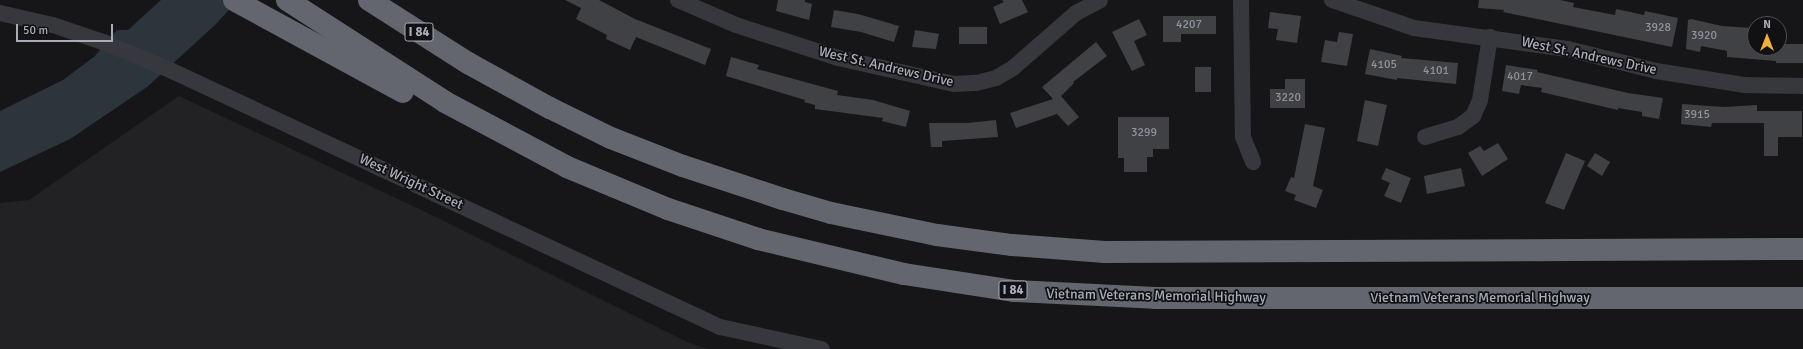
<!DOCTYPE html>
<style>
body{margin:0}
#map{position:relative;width:1803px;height:349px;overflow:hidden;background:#161618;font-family:Signika,sans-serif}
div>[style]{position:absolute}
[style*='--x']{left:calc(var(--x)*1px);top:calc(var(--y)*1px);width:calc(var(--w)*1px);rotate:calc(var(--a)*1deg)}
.built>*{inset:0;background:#222225}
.water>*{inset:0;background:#2c353c}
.building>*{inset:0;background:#404145}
.minor>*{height:16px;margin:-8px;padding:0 8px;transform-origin:8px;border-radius:8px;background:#37383d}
.highway>*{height:22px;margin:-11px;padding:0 11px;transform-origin:11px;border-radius:11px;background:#63666e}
span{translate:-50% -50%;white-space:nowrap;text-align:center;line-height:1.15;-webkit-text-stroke:3.5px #111113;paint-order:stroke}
.number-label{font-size:12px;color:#8e929b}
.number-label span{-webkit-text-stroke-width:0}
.shield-label span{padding:1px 3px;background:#111113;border:1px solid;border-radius:3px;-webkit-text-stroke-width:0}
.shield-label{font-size:13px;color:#a8adb8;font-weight:700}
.street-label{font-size:14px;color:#a8adb8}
.north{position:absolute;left:1747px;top:16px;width:40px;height:40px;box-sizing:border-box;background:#111113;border:1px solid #4d4f55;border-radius:50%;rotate:0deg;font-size:11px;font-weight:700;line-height:16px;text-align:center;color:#a8adb8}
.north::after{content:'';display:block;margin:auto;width:14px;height:18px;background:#f2b134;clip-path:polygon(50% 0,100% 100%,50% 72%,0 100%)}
.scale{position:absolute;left:16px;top:24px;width:97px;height:18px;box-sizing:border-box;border:2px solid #a8adb8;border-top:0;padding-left:5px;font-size:12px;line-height:14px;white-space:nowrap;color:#a8adb8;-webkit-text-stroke:3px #111113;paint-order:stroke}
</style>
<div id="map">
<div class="built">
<div style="clip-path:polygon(179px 96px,436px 217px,687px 342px,708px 349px,0 349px,0 203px,29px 200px)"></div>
</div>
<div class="water">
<div style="clip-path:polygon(161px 0,238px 0,215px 25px,147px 87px,70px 139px,0 172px,0 111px,63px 80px,95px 56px,117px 30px,128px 30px)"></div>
</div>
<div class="building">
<div style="clip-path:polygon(565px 0,599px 0,635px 19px,711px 49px,705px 65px,636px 37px,630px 50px,606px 39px,607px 35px,576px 19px,581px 8px)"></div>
<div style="clip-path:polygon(778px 0,805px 0,805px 2px,812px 4px,809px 20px,776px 11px)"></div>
<div style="clip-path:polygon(1002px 0,1022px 0,1028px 12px,1000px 24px,993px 7px,1004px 2px)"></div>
<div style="clip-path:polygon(1479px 0,1560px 0,1574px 3px,1573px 7px,1615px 15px,1616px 9px,1644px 15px,1645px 11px,1678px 18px,1672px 47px,1503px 12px,1504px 10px,1478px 8px)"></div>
<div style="clip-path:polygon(834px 10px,858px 14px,899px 26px,894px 42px,861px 32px,831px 27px)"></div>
<div style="clip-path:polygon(1270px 12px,1301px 16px,1297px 43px,1276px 40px,1278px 29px,1268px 28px)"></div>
<div style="clip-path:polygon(1163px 16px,1216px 16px,1216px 34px,1181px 34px,1181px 42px,1163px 42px)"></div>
<div style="clip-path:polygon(1139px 19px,1147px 35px,1134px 41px,1145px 65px,1132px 71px,1112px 32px)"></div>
<div style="clip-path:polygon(1691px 19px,1722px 26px,1752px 28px,1751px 40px,1755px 40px,1755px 48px,1779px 48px,1779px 44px,1803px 44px,1803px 63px,1776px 63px,1776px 61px,1727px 57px,1727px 51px,1701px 46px,1700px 52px,1686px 49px,1688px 20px)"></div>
<div style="clip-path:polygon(959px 27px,987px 27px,987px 44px,959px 44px)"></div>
<div style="clip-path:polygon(915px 30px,939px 34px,936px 49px,912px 47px)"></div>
<div style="clip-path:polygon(1339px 32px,1353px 34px,1347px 66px,1321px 62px,1325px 40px,1337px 42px)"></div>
<div style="clip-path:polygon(1096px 42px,1107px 56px,1073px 82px,1074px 83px,1061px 96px,1079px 117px,1068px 126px,1057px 114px,1016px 128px,1010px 113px,1053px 99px,1042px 87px)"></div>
<div style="clip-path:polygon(1370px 49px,1402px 56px,1401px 58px,1458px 63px,1456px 84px,1397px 78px,1397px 80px,1365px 74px)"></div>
<div style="clip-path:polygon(731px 57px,759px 65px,757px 69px,838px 91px,837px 95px,873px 100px,910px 111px,906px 127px,882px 121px,883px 118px,815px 109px,815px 105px,804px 102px,805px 100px,726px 76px)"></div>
<div style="clip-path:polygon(1506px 65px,1538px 70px,1537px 72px,1628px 93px,1663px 98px,1659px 119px,1642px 116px,1642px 112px,1618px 108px,1618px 110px,1541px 92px,1542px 88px,1521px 85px,1519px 94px,1502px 91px)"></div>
<div style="clip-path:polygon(1195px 67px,1211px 67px,1211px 92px,1195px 92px)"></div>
<div style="clip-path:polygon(1285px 79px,1305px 79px,1305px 108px,1270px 108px,1270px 89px,1285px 89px)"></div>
<div style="clip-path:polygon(1365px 100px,1387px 105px,1378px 146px,1357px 141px)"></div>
<div style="clip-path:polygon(1682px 104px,1724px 107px,1757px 105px,1757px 111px,1802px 111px,1802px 137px,1778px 137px,1778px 156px,1764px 156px,1764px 123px,1712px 123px,1711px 127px,1681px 124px)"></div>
<div style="clip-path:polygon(1118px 117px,1169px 117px,1169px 149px,1153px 149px,1153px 157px,1147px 157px,1147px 172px,1124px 172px,1124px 158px,1118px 158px)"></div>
<div style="clip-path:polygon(996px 120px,998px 137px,942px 141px,942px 147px,931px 147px,929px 123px,967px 123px)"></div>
<div style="clip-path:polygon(1305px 124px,1325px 128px,1313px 186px,1323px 190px,1316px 208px,1294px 200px,1296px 195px,1285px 191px,1291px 177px,1294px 178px)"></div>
<div style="clip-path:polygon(1498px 143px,1508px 159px,1482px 176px,1468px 153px,1480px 146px,1484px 151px)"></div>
<div style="clip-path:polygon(1566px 153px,1585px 161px,1564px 210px,1545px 203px)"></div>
<div style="clip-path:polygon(1595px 153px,1610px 162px,1602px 176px,1587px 166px)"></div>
<div style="clip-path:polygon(1386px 168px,1411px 178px,1401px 203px,1384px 196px,1390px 183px,1381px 179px)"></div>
<div style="clip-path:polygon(1461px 168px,1465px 186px,1427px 194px,1424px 176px)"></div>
</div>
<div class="minor">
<div style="--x:678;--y:0;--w:63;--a:23.3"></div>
<div style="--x:736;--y:25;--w:107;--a:17.9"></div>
<div style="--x:838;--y:58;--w:119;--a:12.6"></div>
<div style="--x:954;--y:84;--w:22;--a:-3"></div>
<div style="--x:976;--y:83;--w:21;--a:-14"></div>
<div style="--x:996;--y:78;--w:20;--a:-30"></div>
<div style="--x:1013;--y:68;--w:84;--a:-41.1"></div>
<div style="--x:1076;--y:13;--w:27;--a:-28"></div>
<div style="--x:1241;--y:0;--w:137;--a:89.2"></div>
<div style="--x:1243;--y:137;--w:27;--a:68"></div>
<div style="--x:1332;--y:0;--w:87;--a:18.9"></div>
<div style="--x:1414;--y:28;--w:155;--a:7.8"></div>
<div style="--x:1568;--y:49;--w:91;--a:14"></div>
<div style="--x:1656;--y:71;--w:89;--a:9"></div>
<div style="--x:1744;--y:85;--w:59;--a:1"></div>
<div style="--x:0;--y:13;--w:54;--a:12.8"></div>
<div style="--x:53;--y:25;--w:53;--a:18.8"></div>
<div style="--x:103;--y:42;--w:73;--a:22.7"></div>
<div style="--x:170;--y:70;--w:607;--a:25.05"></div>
<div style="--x:720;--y:327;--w:104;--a:12.2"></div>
<div style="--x:1425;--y:137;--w:34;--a:-17"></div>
<div style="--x:1458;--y:127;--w:19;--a:-36"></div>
<div style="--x:1473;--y:116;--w:17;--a:-66"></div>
<div style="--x:1480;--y:100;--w:64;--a:-81"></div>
</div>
<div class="highway">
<div style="--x:234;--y:0;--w:192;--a:28.6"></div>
<div style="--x:287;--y:0;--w:188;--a:32.8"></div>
<div style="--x:445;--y:102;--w:138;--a:28"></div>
<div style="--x:567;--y:167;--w:109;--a:22.6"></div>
<div style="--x:668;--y:209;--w:95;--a:18.4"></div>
<div style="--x:758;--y:239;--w:150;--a:13.5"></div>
<div style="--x:904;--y:274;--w:111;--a:8.8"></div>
<div style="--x:1014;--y:291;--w:141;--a:2.8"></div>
<div style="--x:1155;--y:298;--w:648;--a:0"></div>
<div style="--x:369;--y:0;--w:117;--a:32.5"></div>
<div style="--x:468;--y:63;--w:94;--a:28.8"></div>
<div style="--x:550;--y:108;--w:68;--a:26.2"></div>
<div style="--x:611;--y:138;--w:77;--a:21.3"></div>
<div style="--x:683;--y:166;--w:105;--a:18.3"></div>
<div style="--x:783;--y:199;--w:50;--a:16.3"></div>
<div style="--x:831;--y:213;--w:108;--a:11.7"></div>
<div style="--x:937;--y:235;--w:76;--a:7.6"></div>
<div style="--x:1012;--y:245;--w:93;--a:4.3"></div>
<div style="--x:1105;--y:252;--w:698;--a:-0.25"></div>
</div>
<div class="number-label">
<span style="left:1189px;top:25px">4207</span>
<span style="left:1658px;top:28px">3928</span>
<span style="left:1704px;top:36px">3920</span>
<span style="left:1384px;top:65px">4105</span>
<span style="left:1436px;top:71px">4101</span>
<span style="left:1520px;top:77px">4017</span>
<span style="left:1288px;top:98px">3220</span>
<span style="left:1697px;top:115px">3915</span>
<span style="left:1144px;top:133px">3299</span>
</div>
<div class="shield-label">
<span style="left:419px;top:32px">I 84</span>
<span style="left:1013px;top:290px">I 84</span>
</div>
<div class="street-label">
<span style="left:1589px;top:56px;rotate:12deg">West St. Andrews Drive</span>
<span style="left:886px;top:67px;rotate:13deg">West St. Andrews Drive</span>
<span style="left:411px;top:182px;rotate:25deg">West Wright Street</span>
<span style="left:1156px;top:296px;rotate:1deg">Vietnam Veterans Memorial Highway</span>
<span style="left:1480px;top:298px">Vietnam Veterans Memorial Highway</span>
</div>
<div class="north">N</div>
<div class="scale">50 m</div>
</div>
